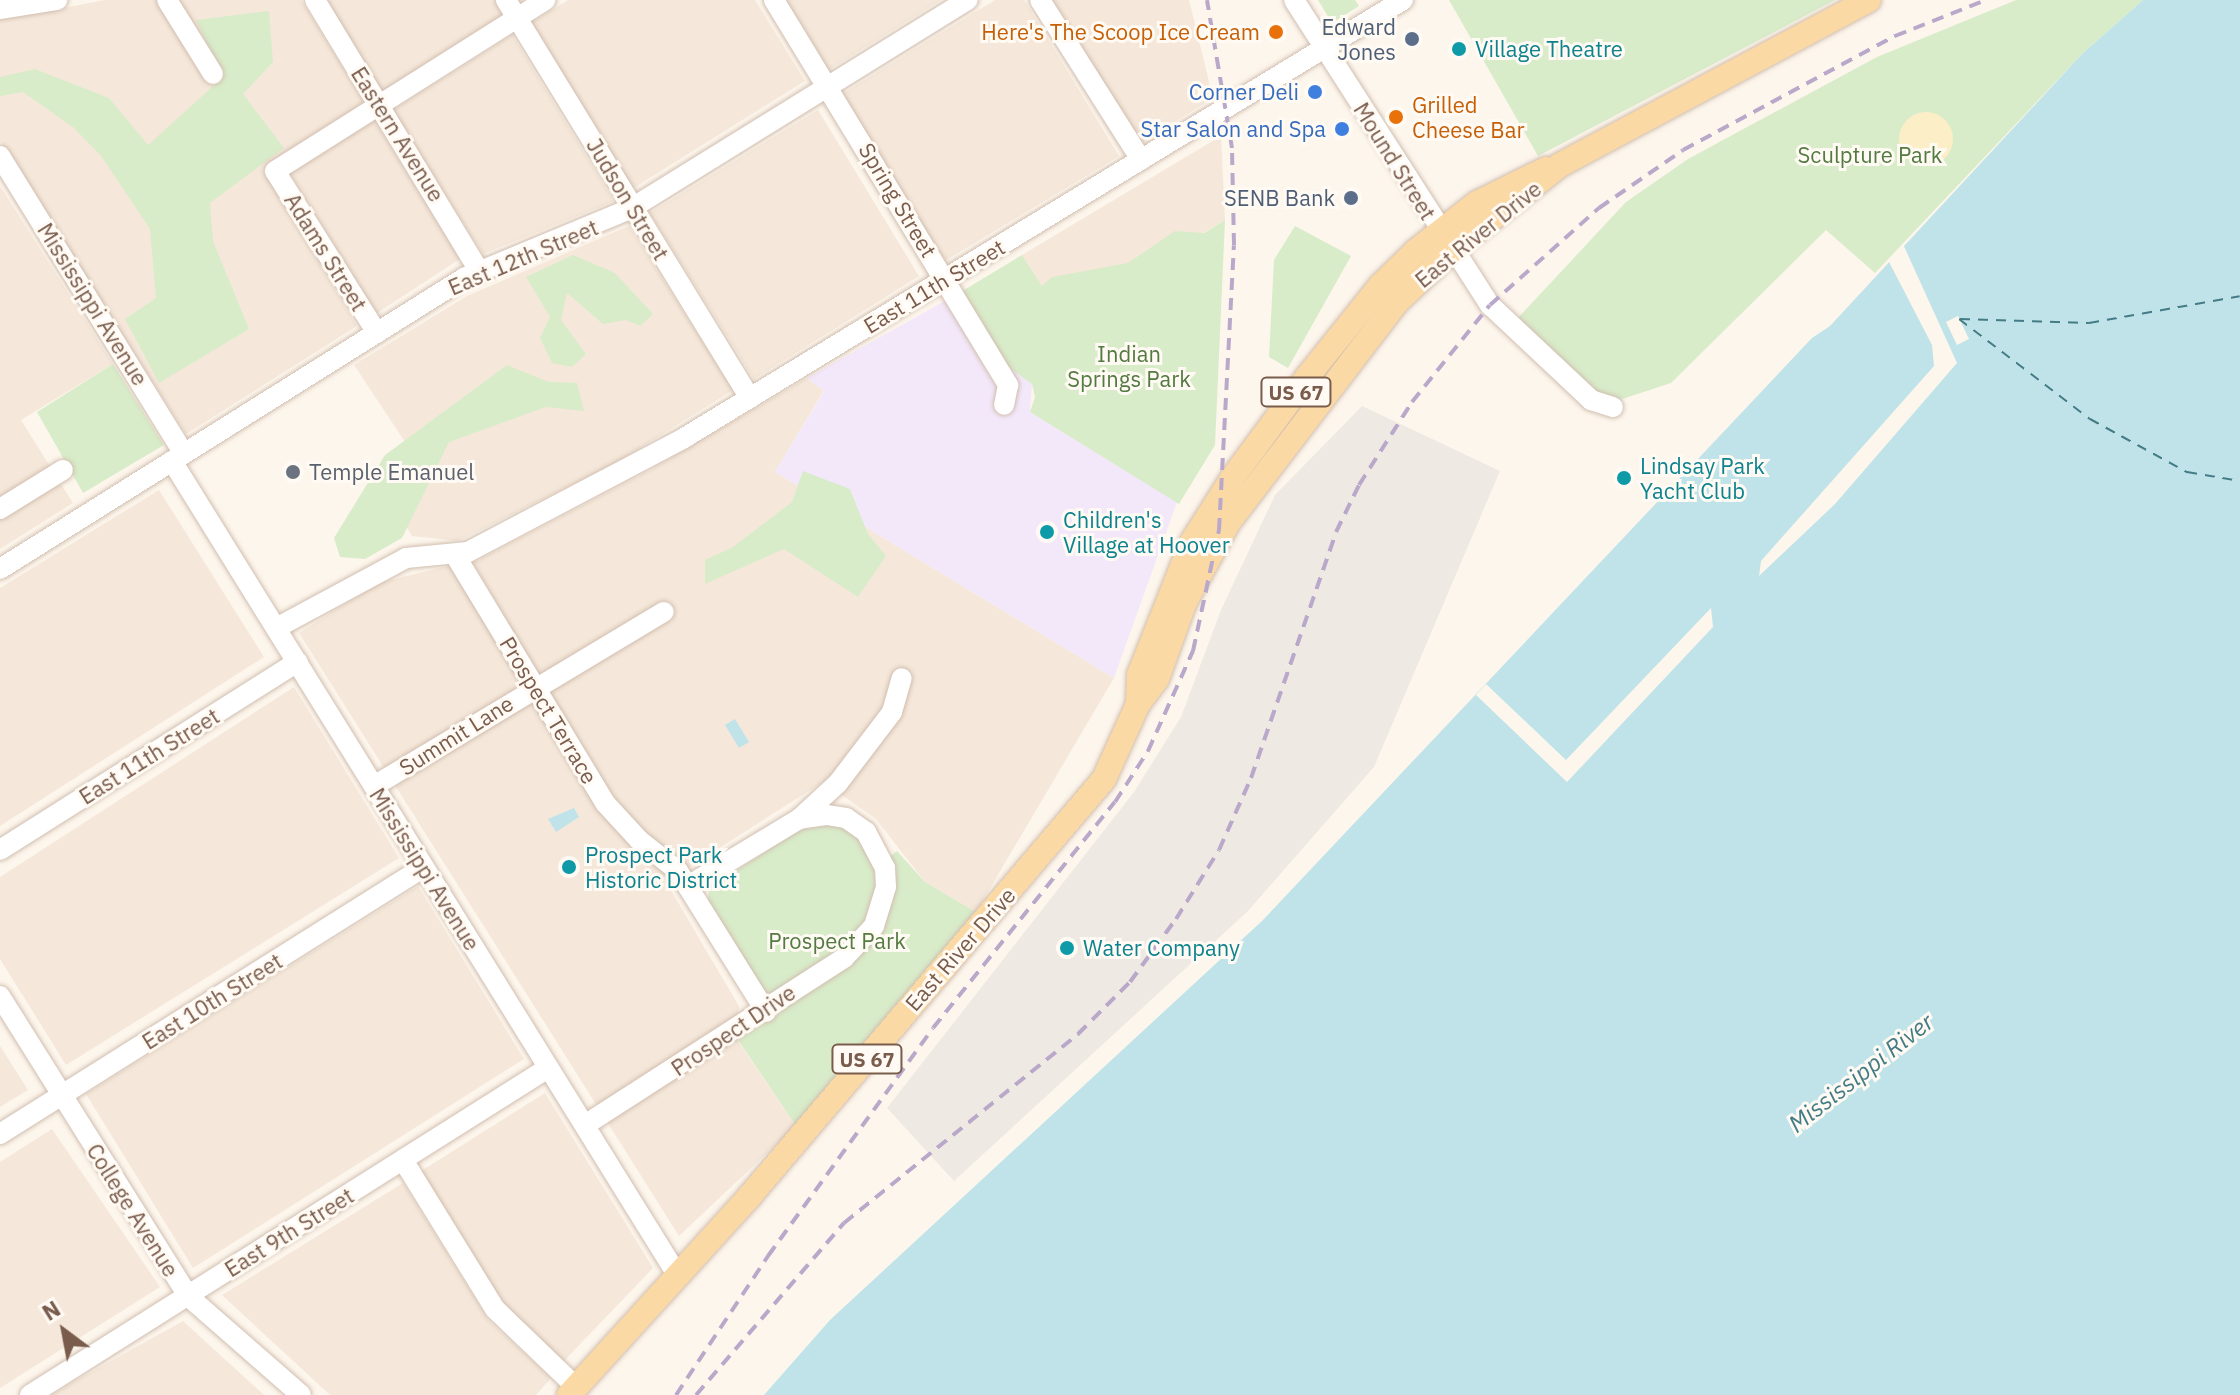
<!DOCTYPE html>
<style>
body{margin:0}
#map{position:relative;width:2240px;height:1395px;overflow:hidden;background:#fdf6ec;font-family:"IBM Plex Sans",sans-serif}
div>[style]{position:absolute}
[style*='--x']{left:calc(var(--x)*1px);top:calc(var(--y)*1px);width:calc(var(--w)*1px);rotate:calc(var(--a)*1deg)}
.residential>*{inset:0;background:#f5e8da}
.industrial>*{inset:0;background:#efe9e4}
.education>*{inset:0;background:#f3e8fa}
.green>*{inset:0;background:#d8ecc9}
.sand>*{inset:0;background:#fcefc7}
.round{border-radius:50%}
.water>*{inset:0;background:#bfe3e8}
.pier>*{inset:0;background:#fdf6ec}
.ferry>*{height:2px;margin-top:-1px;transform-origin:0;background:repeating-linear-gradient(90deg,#437c86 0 10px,transparent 0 18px)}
.roads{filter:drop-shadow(0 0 2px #d1beb0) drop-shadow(0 0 2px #d1beb0)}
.minor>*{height:20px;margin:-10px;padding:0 10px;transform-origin:10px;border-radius:10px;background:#fff}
.major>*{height:24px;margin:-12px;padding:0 12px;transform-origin:12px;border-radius:12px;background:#fbd9a5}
.rail>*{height:4px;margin-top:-2px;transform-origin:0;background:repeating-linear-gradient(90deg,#b9a8c9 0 12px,transparent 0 20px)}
.dots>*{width:22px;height:22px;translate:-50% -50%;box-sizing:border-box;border:4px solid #fffaf3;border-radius:50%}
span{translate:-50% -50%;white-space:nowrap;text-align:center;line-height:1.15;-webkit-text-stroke:6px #fffaf3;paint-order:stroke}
.shield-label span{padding:2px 6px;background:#fffaf3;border:2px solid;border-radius:6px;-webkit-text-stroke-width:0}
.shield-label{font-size:20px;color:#7a5c4d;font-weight:700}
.service-label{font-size:22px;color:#4e5e75}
.right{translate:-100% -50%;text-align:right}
.food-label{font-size:22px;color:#c56008}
.left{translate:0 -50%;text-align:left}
.culture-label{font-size:22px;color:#0d838f}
.shop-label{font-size:22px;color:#366cbe}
.street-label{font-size:22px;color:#7a5c4d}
.park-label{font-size:22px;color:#537a41}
.worship-label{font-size:22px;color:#5b616d}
.water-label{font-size:24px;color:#437c86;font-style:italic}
.north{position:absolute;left:24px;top:1291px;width:80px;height:80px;-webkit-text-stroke:6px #fffaf3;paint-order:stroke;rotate:328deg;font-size:22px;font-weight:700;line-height:32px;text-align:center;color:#7a5c4d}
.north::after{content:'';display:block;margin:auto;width:28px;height:36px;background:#7a5c4d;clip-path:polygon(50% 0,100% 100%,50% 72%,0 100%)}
</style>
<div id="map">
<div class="residential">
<div style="clip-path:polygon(105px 0,301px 0,365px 104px,263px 171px,357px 326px,186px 434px,0 141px,0 20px)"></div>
<div style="clip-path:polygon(326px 0,494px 0,504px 16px,383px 92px)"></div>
<div style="clip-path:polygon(568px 0,755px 0,805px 81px,632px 189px,531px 23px)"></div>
<div style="clip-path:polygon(781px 0,941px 0,825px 72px)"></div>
<div style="clip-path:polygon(995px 0,1024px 0,1119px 156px,943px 262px,842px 94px)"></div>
<div style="clip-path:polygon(1045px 0,1189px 0,1213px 98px,1136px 146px)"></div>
<div style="clip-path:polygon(512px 35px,614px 201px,483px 254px,393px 110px)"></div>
<div style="clip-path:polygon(818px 110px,919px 276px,754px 379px,650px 213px)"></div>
<div style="clip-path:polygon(373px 118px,460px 259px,377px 313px,289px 172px)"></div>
<div style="clip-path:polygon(1221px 136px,1225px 220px,1140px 270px,1044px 290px,1022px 255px)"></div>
<div style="clip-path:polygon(0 186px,113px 364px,21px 420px,73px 503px,0 549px)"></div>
<div style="clip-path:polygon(629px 226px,733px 390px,619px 461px,458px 541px,412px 536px,374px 475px,411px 451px,354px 365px,467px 296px)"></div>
<div style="clip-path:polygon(807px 378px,824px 390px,775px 472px,1114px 678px,976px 912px,925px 882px,876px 819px,823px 782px,666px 882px,739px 1006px,738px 1041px,796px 1126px,679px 1236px,299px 633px,378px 583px,452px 565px,488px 621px,502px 612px,473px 563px,652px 469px)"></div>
<div style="clip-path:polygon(159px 490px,264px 657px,0 826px,0 588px)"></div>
<div style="clip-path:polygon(294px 687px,399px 858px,66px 1065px,0 959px,0 877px)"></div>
<div style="clip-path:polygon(418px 886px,524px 1059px,193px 1268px,86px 1094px)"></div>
<div style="clip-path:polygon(0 1046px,28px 1090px,0 1107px)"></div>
<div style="clip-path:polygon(545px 1093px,653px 1268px,562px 1363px,502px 1309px,418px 1173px)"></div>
<div style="clip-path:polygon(52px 1129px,160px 1287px,0 1388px,0 1162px)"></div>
<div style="clip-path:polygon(403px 1183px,489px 1321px,551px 1378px,536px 1395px,330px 1395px,222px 1295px)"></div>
<div style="clip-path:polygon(183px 1321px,264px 1395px,52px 1395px,75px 1381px)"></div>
</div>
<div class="industrial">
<div style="clip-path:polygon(1362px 406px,1500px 471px,1374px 767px,1248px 911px,954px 1181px,887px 1108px,1134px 792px,1181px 717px,1221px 610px,1275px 495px)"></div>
</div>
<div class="education">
<div style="clip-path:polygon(959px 293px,1032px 384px,1030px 412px,1177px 502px,1114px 678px,775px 472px,824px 391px,807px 378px)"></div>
</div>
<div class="green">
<div style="clip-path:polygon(1318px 0,1355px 0,1359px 6px,1332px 23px)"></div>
<div style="clip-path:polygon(1449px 0,1835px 0,1538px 156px)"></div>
<div style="clip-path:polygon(2016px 0,2143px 0,2081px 55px,1875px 273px,1826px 230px,1671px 383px,1616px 401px,1602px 397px,1517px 319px,1626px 202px,1688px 159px,1877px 57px)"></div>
<div style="clip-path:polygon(269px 11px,273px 62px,243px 94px,284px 148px,210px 203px,213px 241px,249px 329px,159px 383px,125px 319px,156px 298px,150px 229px,101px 156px,74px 128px,23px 92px,0 96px,0 77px,35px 69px,109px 98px,148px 145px,223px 77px,196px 20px)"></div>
<div style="clip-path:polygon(1225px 220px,1215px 445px,1179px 504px,1030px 412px,1035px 397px,1032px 384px,1004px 364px,959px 293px,1022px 255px,1042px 286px,1052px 277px,1128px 263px,1175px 231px,1204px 233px)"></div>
<div style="clip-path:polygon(1295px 226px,1351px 256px,1288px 368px,1269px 357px,1274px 260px)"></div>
<div style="clip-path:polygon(573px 255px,615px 273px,653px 314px,640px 326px,626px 320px,603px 324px,567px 293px,561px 320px,586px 354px,572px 367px,552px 363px,540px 338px,550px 317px,526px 277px)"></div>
<div style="clip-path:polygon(113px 364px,164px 445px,83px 493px,37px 412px)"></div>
<div style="clip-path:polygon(507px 365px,549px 382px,577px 383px,584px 411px,546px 407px,449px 442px,402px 538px,365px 559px,340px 557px,334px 538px,385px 455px)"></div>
<div style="clip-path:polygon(803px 471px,850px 489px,868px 534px,886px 556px,858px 597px,784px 549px,705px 584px,705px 560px,733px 547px,792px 502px)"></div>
<div style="clip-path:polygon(829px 822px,859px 832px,879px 864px,897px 851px,925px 882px,976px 912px,796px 1126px,738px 1040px,778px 1015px,708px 900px,709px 888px,798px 831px)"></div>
</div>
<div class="sand">
<div class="round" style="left:1899px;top:112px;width:54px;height:54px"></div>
</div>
<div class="water">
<div style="clip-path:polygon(2143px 0,2240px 0,2240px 1395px,764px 1395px,830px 1320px,1262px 921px,1812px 338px,1830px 326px,2081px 55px)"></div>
<div style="clip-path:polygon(735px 719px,749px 742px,739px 748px,725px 725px)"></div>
<div style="clip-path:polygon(574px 808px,579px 817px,556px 832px,548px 819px)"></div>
</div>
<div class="pier">
<div style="clip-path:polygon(1903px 244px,1957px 363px,1835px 504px,1759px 576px,1761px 561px,1934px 366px,1932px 345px,1888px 260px)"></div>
<div style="clip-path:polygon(1958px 316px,1969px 339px,1957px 345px,1946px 322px)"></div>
<div style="clip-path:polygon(1711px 608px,1713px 627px,1567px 782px,1476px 695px,1486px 684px,1566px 760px)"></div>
</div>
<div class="ferry">
<div style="--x:1959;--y:319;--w:165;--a:37.4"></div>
<div style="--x:2090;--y:419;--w:111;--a:28.7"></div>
<div style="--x:2187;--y:472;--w:54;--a:9.6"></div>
<div style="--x:1960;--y:319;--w:129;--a:1.8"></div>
<div style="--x:2089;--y:323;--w:153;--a:-10.1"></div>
</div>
<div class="roads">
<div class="minor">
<div style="--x:167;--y:0;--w:87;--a:58.1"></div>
<div style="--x:315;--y:0;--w:317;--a:58.8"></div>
<div style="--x:506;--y:0;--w:467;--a:58.5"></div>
<div style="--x:774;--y:0;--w:451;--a:58.7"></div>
<div style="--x:1008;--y:385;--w:20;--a:101"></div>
<div style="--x:1040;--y:0;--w:189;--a:57.7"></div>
<div style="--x:1294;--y:0;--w:363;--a:57.3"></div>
<div style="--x:1490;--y:305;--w:139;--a:43.2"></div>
<div style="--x:1591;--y:400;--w:23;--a:18"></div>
<div style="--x:0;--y:9;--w:58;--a:-9"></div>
<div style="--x:0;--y:156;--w:350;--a:58.3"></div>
<div style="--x:377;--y:333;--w:191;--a:-122.2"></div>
<div style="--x:275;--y:171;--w:320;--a:-32.3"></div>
<div style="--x:172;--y:461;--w:959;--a:58.17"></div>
<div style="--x:0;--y:509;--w:74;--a:-31.8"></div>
<div style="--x:455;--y:555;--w:290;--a:58.8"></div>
<div style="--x:605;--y:803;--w:50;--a:47.4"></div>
<div style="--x:639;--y:840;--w:50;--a:38.5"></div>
<div style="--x:678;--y:871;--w:166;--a:58"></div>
<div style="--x:0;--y:569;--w:548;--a:-32.09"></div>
<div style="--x:464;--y:278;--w:182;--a:-22.6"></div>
<div style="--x:632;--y:208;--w:395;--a:-31.8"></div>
<div style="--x:278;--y:627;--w:145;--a:-28.3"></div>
<div style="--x:406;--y:558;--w:62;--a:-5.5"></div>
<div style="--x:468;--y:552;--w:244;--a:-27.8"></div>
<div style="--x:684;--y:438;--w:842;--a:-31.35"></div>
<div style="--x:374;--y:786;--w:338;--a:-31"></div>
<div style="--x:799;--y:819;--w:53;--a:-42.7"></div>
<div style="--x:838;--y:783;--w:89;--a:-52.7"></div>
<div style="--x:892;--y:712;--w:35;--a:-74"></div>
<div style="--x:0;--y:850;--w:352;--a:-32.3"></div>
<div style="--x:0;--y:996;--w:354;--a:57.9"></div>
<div style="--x:188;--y:1296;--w:150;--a:41.2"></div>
<div style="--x:585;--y:1125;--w:308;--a:-32.8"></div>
<div style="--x:844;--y:958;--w:44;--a:-46.8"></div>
<div style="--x:874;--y:926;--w:41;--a:-72.9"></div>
<div style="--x:886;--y:887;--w:19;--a:-93"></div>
<div style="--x:885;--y:868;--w:41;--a:-117.8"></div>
<div style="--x:866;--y:832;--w:24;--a:-145"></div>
<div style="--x:846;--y:818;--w:20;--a:-171"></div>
<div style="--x:826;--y:815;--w:27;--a:172"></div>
<div style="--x:799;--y:819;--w:130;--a:148.9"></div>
<div style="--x:0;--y:1134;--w:501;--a:-32.2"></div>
<div style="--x:403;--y:1160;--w:175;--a:58.3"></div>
<div style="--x:495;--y:1309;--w:112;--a:43.9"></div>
<div style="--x:30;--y:1395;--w:613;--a:-32.26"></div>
</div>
<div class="major">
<div style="--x:1138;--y:704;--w:29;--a:-88"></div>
<div style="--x:1139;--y:675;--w:143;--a:-68.3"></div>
<div style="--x:1192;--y:542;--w:77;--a:-57.8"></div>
<div style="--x:1233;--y:477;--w:126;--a:-53.4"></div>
<div style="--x:1308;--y:376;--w:117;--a:-51.3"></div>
<div style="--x:1381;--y:285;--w:49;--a:-44.2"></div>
<div style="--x:1416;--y:251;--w:78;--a:-38.2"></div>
<div style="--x:1477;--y:203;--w:77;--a:-26.2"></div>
<div style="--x:569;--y:1395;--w:268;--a:-47.7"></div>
<div style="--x:749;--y:1197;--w:548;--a:-49.66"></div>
<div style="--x:1104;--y:779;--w:82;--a:-65.6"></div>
<div style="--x:1138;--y:704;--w:31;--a:-53"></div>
<div style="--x:1157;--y:679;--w:80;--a:-70.2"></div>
<div style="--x:1184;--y:604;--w:92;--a:-61.5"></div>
<div style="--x:1228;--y:523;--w:280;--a:-52.6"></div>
<div style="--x:1398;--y:301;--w:73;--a:-43.3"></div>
<div style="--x:1451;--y:251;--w:139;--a:-38.3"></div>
<div style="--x:1560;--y:165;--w:350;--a:-28.1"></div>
</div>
</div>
<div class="rail">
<div style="--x:676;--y:1395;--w:167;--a:-56.5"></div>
<div style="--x:768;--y:1256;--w:281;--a:-54.1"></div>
<div style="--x:933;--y:1028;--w:290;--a:-51.2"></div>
<div style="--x:1115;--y:802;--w:61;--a:-57.1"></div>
<div style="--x:1148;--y:751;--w:110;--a:-65.8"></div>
<div style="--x:1193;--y:651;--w:124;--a:-77.9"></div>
<div style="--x:1219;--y:530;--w:285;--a:-87"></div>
<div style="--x:1234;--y:245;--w:97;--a:-91.2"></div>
<div style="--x:1232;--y:148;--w:150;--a:-99.6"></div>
<div style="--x:696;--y:1395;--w:227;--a:-49.3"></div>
<div style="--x:844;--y:1223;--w:301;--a:-38.9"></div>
<div style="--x:1078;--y:1034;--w:74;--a:-45"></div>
<div style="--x:1130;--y:982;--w:78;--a:-53.9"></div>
<div style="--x:1176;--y:919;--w:81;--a:-58.1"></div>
<div style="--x:1219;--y:850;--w:79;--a:-66"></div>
<div style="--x:1251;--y:778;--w:260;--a:-70.9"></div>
<div style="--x:1336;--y:532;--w:52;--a:-63.9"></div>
<div style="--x:1359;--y:485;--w:98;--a:-57.4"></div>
<div style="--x:1412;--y:402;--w:124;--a:-51.2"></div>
<div style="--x:1490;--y:305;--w:146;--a:-41.7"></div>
<div style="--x:1599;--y:208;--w:102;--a:-34.6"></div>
<div style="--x:1683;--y:150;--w:241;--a:-28.3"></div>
<div style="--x:1895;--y:36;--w:98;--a:-21.6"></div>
</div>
<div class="dots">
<div style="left:1276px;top:32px;background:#e8710a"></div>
<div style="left:1412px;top:39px;background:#5c6f8a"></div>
<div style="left:1459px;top:49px;background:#0f9aa8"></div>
<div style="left:1315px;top:92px;background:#3f7fe0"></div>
<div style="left:1396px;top:117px;background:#e8710a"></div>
<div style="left:1342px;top:129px;background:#3f7fe0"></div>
<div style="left:1351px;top:198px;background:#5c6f8a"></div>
<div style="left:293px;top:472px;background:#6b7280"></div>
<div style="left:1624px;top:478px;background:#0f9aa8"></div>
<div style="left:1047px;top:532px;background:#0f9aa8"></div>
<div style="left:569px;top:867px;background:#0f9aa8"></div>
<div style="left:1067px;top:948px;background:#0f9aa8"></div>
</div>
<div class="shield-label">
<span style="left:1296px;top:392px">US 67</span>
<span style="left:867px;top:1059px">US 67</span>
</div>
<div class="service-label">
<span class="right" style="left:1396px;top:39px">Edward<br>Jones</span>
<span class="right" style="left:1335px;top:198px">SENB Bank</span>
</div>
<div class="food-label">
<span class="right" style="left:1260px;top:32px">Here's The Scoop Ice Cream</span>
<span class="left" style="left:1412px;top:117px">Grilled<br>Cheese Bar</span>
</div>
<div class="culture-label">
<span class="left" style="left:1475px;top:49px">Village Theatre</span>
<span class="left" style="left:1640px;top:478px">Lindsay Park<br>Yacht Club</span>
<span class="left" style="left:1063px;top:532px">Children's<br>Village at Hoover</span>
<span class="left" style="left:585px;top:867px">Prospect Park<br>Historic District</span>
<span class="left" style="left:1083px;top:948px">Water Company</span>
</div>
<div class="shop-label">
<span class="right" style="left:1299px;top:92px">Corner Deli</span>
<span class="right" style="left:1326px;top:129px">Star Salon and Spa</span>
</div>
<div class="street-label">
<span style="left:398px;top:134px;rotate:58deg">Eastern Avenue</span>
<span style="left:1395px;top:161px;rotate:58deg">Mound Street</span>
<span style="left:628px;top:199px;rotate:59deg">Judson Street</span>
<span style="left:898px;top:200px;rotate:59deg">Spring Street</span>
<span style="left:1478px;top:234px;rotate:-39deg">East River Drive</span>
<span style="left:326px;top:252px;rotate:58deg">Adams Street</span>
<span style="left:523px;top:257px;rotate:-23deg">East 12th Street</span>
<span style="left:934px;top:286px;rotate:-31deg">East 11th Street</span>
<span style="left:93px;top:304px;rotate:58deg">Mississippi Avenue</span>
<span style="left:549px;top:710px;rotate:59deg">Prospect Terrace</span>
<span style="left:456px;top:735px;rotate:-32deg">Summit Lane</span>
<span style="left:149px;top:756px;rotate:-32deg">East 11th Street</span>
<span style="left:425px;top:869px;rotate:58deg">Mississippi Avenue</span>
<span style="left:960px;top:949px;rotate:-49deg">East River Drive</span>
<span style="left:212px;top:1001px;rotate:-32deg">East 10th Street</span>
<span style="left:733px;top:1030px;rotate:-34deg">Prospect Drive</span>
<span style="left:133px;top:1210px;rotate:58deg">College Avenue</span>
<span style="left:289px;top:1232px;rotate:-32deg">East 9th Street</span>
</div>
<div class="park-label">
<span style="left:1870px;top:155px">Sculpture Park</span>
<span style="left:1129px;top:366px">Indian<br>Springs Park</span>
<span style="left:837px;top:941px">Prospect Park</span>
</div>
<div class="worship-label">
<span class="left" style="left:309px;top:472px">Temple Emanuel</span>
</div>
<div class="water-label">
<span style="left:1861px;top:1073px;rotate:-38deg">Mississippi River</span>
</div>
<div class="north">N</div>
</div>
